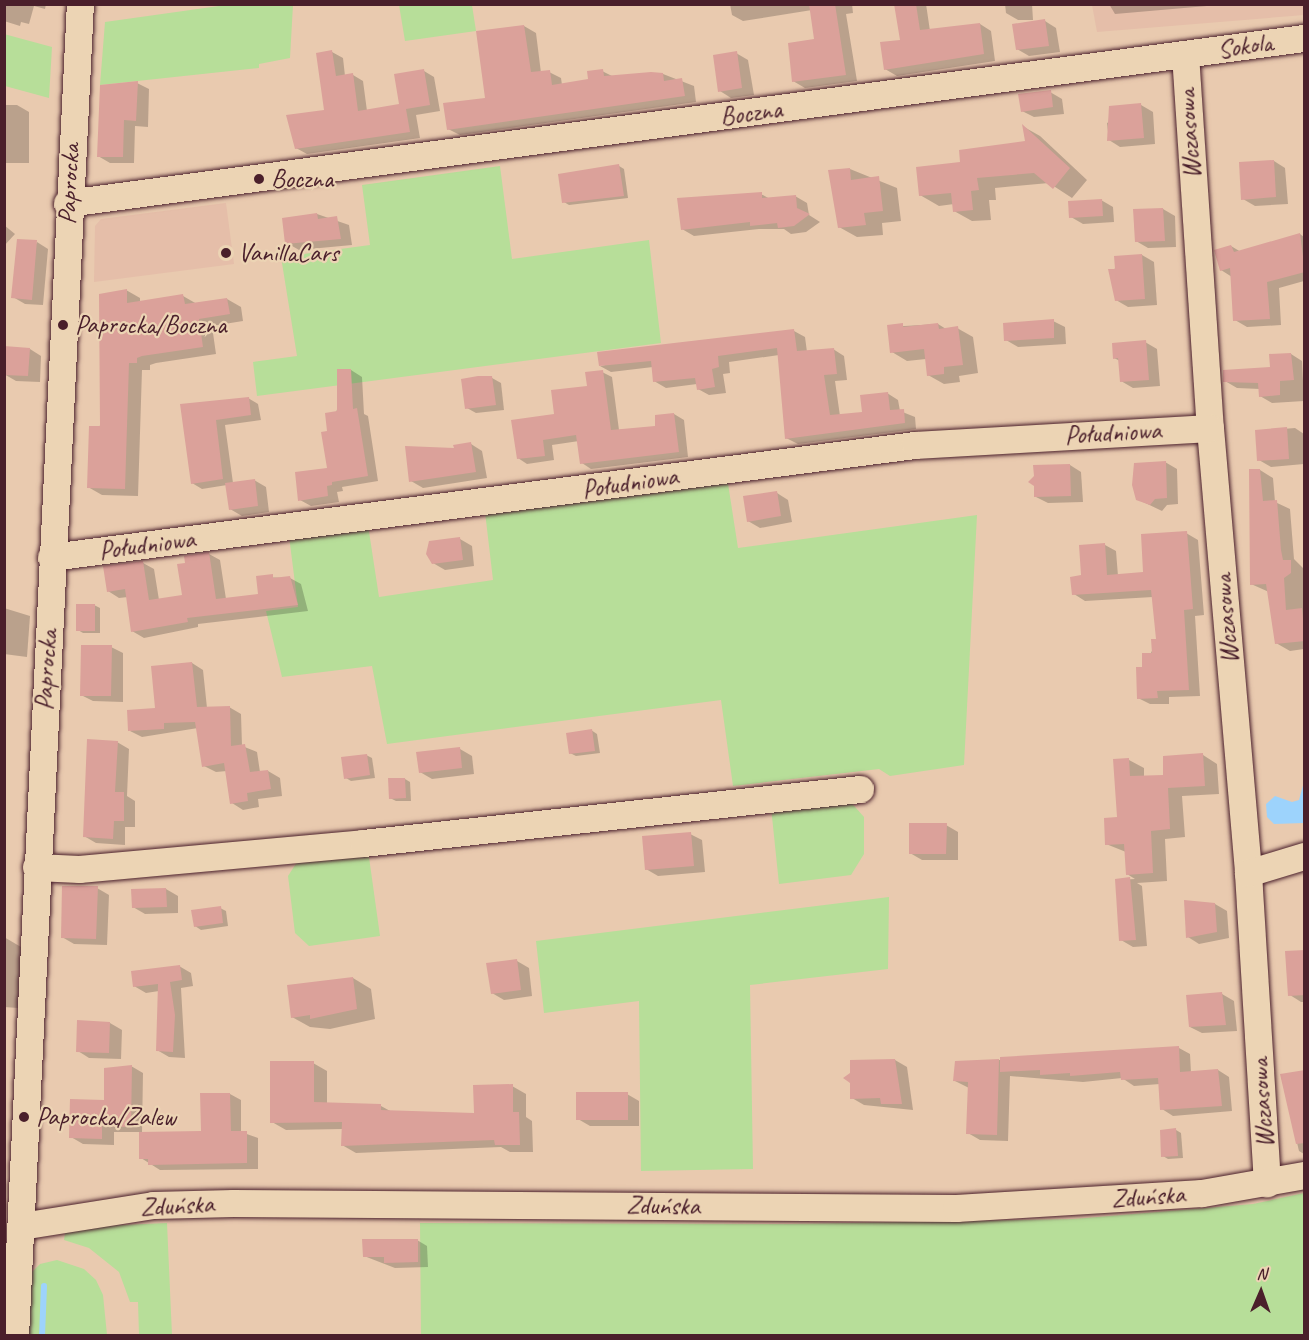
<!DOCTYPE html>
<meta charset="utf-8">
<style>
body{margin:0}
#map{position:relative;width:1309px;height:1340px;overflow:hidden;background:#e9caaf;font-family:Caveat,sans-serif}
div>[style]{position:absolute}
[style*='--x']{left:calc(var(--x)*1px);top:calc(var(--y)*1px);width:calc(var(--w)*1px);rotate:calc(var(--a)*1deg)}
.built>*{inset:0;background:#e5bea9}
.green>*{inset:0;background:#b7de99}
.water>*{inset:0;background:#9dd3fc}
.shadow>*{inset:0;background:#0003}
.stream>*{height:6px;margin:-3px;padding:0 3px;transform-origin:3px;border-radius:3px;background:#9dd3fc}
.building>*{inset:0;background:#dba19a}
.roads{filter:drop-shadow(0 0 2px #4a1f2b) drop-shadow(0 0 2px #4a1f2b)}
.minor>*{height:27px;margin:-13.5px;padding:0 13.5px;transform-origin:13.5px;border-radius:13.5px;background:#ecd4b4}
.dots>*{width:16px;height:16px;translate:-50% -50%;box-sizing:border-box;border:3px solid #ecd4b4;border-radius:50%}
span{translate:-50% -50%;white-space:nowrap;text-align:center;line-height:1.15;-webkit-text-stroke:4.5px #ecd4b4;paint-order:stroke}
.street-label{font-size:26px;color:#4a1f2b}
.poi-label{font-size:26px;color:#4a1f2b}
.left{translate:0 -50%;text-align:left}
.frame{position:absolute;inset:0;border:6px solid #4a1f2b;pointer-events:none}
.north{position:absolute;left:1231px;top:1262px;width:60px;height:60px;-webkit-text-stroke:4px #ecd4b4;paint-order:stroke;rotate:2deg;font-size:16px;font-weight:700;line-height:24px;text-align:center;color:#4a1f2b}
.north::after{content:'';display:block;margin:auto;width:21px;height:27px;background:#4a1f2b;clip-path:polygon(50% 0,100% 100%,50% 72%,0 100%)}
</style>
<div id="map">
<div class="built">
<div style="clip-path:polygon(1304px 4px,1304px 15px,1097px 32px,1092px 5px)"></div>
<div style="clip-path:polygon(226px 203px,234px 264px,94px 282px,95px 226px,101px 219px)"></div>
</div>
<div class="green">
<div style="clip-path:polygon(226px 5px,293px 5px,290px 58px,259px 64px,259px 68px,100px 85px,105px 22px)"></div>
<div style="clip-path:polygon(399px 5px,472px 5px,476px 31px,405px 41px)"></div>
<div style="clip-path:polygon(4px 34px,52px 47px,49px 98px,5px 86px)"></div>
<div style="clip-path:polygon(500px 166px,512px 259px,649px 240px,661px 343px,257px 396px,253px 362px,297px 356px,281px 257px,370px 245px,362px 185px)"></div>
<div style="clip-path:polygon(727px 477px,738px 548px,977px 515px,964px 765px,890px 776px,879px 769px,733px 786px,721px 700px,387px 744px,372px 666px,282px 677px,266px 611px,298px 607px,289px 536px,368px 525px,379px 597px,493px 580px,485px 512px)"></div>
<div style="clip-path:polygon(848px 799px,864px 817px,864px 854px,851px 875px,779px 884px,771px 807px)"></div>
<div style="clip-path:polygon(368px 850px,380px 936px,309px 946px,295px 933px,288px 876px,299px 859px)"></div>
<div style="clip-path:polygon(889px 897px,888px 969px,750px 985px,753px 1169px,641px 1171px,639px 1001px,544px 1013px,536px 941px)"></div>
<div style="clip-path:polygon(1304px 1193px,1304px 1335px,421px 1335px,420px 1223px,789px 1224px,1073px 1219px,1253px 1204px)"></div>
<div style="clip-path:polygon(167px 1223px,172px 1335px,139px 1335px,138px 1302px,130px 1302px,119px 1272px,89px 1248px,64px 1240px,65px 1233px,75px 1227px)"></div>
<div style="clip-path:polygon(57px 1260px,84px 1269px,96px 1280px,103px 1295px,107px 1335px,28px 1336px,31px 1273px,40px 1264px)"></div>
</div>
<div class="water">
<div style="clip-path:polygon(1304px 782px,1304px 823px,1274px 824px,1267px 817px,1266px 804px,1275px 796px,1292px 802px,1299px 800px)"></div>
</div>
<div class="shadow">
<div style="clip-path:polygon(4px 4px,46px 4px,45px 9px,34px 6px,29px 24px,21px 22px,20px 26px,4px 21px)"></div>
<div style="clip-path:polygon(730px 4px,852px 4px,853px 13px,846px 14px,857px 81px,805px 88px,793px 81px,816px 41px,812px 10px,743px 21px,732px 15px)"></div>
<div style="clip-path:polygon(896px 4px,926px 4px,930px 31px,980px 24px,991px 31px,995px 61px,897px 76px,885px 69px,902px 41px)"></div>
<div style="clip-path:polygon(1005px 4px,1032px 4px,1033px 20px,1018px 20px,1006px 13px)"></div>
<div style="clip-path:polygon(1109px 4px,1207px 4px,1207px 6px,1115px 14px)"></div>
<div style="clip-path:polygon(1045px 21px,1056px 28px,1060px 52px,1029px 56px,1017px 49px)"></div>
<div style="clip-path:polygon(524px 26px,536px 33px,541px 73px,549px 72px,561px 78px,562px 85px,590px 80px,602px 71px,614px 77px,663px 74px,694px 86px,696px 102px,460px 135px,448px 129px,487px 99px)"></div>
<div style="clip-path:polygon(332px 52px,343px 58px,345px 76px,353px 75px,363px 81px,367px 111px,401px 106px,424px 71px,434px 77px,440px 111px,416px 115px,420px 138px,307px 154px,296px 148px,325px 111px)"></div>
<div style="clip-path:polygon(736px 53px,748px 60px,754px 95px,731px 98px,720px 91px)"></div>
<div style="clip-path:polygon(137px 83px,149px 89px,148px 127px,135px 126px,134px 163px,110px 163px,98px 156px)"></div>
<div style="clip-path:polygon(1050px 92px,1062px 99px,1064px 114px,1034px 117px,1022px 111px)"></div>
<div style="clip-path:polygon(4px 105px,17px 105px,29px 112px,29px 163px,4px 163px)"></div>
<div style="clip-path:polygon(1141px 105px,1153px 112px,1155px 144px,1120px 147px,1109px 140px,1107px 123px)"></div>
<div style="clip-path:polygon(1024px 127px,1040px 136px,1087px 180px,1072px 198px,1049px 183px,995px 188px,996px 200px,989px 200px,991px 220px,972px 221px,954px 211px,954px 204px,939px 206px,920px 195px,962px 164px,1026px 143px)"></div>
<div style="clip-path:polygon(1274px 161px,1285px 168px,1288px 204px,1255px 206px,1243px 199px)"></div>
<div style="clip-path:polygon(619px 166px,624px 169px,628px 198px,569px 205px,564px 202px)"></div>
<div style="clip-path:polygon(850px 169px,897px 188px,901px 221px,882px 223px,883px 235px,857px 237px,839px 227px)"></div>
<div style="clip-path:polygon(761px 194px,770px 199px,795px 196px,807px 203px,809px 215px,820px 222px,806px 232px,791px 234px,784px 229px,759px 229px,694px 236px,682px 229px)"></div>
<div style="clip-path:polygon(1101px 200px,1113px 207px,1114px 222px,1083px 224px,1071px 217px)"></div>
<div style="clip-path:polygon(1163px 209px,1175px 216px,1176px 247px,1148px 248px,1136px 241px)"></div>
<div style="clip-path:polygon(317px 214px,349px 225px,352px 245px,299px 250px,287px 243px)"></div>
<div style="clip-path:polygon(4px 225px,15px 234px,4px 246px)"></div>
<div style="clip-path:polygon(1300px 234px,1304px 237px,1304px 281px,1279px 288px,1281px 325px,1247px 327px,1235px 320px,1232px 277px,1221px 270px,1231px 246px,1241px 252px)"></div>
<div style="clip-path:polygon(37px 242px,48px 249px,43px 305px,25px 304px,13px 297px)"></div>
<div style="clip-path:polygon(1142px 255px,1154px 262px,1157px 305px,1128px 307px,1116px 300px,1110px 271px)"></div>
<div style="clip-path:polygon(126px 290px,140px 298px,140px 302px,183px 296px,197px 304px,227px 299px,241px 307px,243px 321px,212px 326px,216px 354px,156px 363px,150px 365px,150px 370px,142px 370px,138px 496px,102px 495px,88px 487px)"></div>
<div style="clip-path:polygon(1053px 321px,1065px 327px,1066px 344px,1018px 347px,1006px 340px)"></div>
<div style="clip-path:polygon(938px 324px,946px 329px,957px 328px,973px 337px,978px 373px,959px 376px,960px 382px,944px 384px,928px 375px,926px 359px,907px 361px,892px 352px,888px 327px)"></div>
<div style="clip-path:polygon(794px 331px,805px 337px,807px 352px,833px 349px,844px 356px,847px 380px,835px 381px,840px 416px,864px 414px,887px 393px,898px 400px,900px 411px,915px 417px,916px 429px,798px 444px,786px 438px,779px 355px,729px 362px,730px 373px,723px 374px,726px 393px,709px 395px,698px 389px,697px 384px,666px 388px,654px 381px,653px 367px,611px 372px,600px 366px)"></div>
<div style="clip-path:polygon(1145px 342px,1157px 349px,1160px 386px,1133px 388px,1121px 381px,1120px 361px,1114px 358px)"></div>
<div style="clip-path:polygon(30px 349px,41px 356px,40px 382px,16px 381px,4px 374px)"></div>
<div style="clip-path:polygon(1291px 354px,1302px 361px,1304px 401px,1272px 403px,1260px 396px,1260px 389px,1237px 388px,1225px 381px,1271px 369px)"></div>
<div style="clip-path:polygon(351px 370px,362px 377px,364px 414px,368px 416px,378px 481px,342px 487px,343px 491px,337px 492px,339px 502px,311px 506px,300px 500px,329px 469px,329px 432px)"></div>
<div style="clip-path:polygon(602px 372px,612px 377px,619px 430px,657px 427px,674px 414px,684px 420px,688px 457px,591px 469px,582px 463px,579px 441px,552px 445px,554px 460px,527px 464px,518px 458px)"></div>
<div style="clip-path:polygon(492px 378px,501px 383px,504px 410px,476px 413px,467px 408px)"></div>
<div style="clip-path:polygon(248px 398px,258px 404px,261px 420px,225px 425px,233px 483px,254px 480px,266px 487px,269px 512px,242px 516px,230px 509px,227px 485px,202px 489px,192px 483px,181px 406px)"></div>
<div style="clip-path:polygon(1295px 428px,1304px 434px,1304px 464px,1271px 467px,1259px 460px,1257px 431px)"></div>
<div style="clip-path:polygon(471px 444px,482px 451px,487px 478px,423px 488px,411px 481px,456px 449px)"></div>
<div style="clip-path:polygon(1165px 462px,1177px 469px,1178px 504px,1167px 505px,1162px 511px,1137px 499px)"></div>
<div style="clip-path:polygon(1070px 465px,1081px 472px,1083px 502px,1048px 503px,1036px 497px,1035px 486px)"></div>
<div style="clip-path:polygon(1260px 470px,1273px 478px,1275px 502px,1290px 509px,1294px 559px,1304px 569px,1304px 649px,1290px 651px,1276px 643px,1269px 592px,1251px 584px)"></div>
<div style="clip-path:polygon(777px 493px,788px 500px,792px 522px,760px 528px,748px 521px)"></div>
<div style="clip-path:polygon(1186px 533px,1198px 540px,1204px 615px,1195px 616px,1200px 696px,1169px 697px,1169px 704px,1150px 704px,1138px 698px,1144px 668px,1157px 640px,1153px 597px,1085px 601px,1074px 594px,1105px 545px,1116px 551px,1118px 576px,1144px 573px)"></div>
<div style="clip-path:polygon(460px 539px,472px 546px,474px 566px,445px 570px,433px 563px)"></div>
<div style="clip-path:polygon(209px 554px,220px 560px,226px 599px,260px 595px,258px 577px,290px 578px,301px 584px,308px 611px,198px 624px,198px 627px,144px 638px,132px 631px,128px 597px,119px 598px,108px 591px,143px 563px,154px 569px,159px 600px,183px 597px)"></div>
<div style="clip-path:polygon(94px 605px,100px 608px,100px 633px,83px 633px,78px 630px)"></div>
<div style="clip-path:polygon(4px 608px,30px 616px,27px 657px,4px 654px)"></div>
<div style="clip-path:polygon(111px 647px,123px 653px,123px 702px,93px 701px,81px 695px)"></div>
<div style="clip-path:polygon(192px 663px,203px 670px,207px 708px,229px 707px,241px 714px,242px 746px,257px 752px,260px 772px,268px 771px,280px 778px,282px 796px,258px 799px,259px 807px,243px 810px,232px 803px,227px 771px,216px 772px,204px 766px,198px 728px,142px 737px,130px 731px,156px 709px)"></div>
<div style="clip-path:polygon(591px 730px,597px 734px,600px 753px,576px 756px,570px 753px)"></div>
<div style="clip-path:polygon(117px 742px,129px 749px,127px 796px,135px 801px,135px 827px,125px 827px,125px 845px,96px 843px,84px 836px)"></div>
<div style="clip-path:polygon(460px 749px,472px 756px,474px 774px,432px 779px,420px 772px)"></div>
<div style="clip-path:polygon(366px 755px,372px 758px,375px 778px,351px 781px,346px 778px)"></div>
<div style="clip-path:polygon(1203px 755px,1217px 764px,1219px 794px,1182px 796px,1185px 837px,1165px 839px,1167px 881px,1137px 883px,1142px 886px,1147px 946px,1133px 947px,1121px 940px,1117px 880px,1135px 879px,1127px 874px,1126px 852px,1106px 844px,1118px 819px,1129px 760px,1144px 768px,1144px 777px,1164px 776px)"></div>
<div style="clip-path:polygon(405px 779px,410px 782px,411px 801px,396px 801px,390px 798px)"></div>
<div style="clip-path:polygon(946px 825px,958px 832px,958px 860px,922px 860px,910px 853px)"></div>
<div style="clip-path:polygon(690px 834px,702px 840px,705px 872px,658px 876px,646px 869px)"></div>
<div style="clip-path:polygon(97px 888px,109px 895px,107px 945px,74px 944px,62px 937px)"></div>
<div style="clip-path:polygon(166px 889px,178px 896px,178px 913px,145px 914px,133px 907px)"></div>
<div style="clip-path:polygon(1215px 904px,1227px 911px,1229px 938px,1199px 944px,1188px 937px)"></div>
<div style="clip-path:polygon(220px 908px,226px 911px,228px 926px,201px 930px,195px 926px)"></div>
<div style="clip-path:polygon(4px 937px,21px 947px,18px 1008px,4px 1007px)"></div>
<div style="clip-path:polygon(1304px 951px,1304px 1002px,1301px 1002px,1290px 995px)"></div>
<div style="clip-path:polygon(517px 961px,529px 968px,532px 996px,504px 1000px,492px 993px)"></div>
<div style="clip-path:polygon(179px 966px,191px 973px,193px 986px,181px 988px,185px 1058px,169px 1057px,157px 1050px,159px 991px,146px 993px,134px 986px)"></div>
<div style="clip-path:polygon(353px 978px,371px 989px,375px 1019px,330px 1029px,310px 1027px,292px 1017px)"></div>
<div style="clip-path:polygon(1222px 994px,1234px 1001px,1237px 1031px,1202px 1033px,1190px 1027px)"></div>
<div style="clip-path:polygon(110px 1023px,122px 1030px,121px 1059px,89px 1058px,78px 1051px)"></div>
<div style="clip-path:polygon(1303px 1031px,1304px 1031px,1304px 1052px)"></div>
<div style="clip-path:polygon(1179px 1048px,1190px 1054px,1191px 1073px,1218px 1070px,1229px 1077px,1232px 1111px,1173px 1116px,1162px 1109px,1160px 1084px,1134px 1086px,1122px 1078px,1083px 1082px,1010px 1076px,1008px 1141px,980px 1140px,968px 1133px,969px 1088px,955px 1081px,999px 1060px)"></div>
<div style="clip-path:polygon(895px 1060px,907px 1067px,913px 1110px,864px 1105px,852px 1098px)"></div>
<div style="clip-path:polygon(313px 1063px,327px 1071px,327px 1104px,381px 1106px,392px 1112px,475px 1115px,512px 1086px,526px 1094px,526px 1117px,532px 1121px,533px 1152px,510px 1152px,501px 1147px,356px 1153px,342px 1145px,343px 1129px,286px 1130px,272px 1122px)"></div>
<div style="clip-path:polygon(131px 1066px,143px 1073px,142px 1134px,203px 1133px,230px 1094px,241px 1100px,241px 1132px,258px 1138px,258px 1169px,160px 1170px,141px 1158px,141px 1132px,114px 1132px,114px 1145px,83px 1144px,71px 1137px,106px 1101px)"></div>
<div style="clip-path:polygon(1304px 1071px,1304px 1154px,1299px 1151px,1281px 1076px)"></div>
<div style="clip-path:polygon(627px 1094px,639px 1101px,639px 1126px,590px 1126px,578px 1119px)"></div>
<div style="clip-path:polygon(1176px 1130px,1181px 1133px,1183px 1158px,1168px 1159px,1163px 1156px)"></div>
<div style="clip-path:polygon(417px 1240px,427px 1246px,428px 1267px,395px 1268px,364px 1256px)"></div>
</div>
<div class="stream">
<div style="--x:42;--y:1336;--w:50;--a:-87.7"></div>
</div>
<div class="building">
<div style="clip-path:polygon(809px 4px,835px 4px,846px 75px,792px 82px,788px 43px,814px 39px)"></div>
<div style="clip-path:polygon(894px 4px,916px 4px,920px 30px,980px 23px,984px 54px,884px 70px,880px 42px,900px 40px)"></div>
<div style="clip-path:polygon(1045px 19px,1049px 46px,1016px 50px,1012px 24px)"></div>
<div style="clip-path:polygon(524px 25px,531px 72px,550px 70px,552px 85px,588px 79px,587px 71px,603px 69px,604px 76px,651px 72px,663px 73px,664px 81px,682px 78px,685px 96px,447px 130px,443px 103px,485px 98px,476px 31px)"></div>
<div style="clip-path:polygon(332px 50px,336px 76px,353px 73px,358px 111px,399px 104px,394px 74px,424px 69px,430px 105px,406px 109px,410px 132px,295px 149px,286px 115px,324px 110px,316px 53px)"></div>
<div style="clip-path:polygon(737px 51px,742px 88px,718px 92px,713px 55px)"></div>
<div style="clip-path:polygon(138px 81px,136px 121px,124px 120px,123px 157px,97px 157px,100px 85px)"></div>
<div style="clip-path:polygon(1051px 90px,1053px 107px,1021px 112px,1018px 94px)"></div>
<div style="clip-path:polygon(1141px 103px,1144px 138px,1107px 141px,1109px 106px)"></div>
<div style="clip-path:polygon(1022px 124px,1070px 168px,1053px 189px,1034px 173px,977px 178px,979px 190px,971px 191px,973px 210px,953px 212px,951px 193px,919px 196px,916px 167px,960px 162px,959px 150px,1025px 141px)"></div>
<div style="clip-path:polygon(1274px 160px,1276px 197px,1241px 200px,1239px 162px)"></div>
<div style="clip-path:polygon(619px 164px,624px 196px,562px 203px,558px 174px)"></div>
<div style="clip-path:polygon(850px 168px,851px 180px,879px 176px,883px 211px,864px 213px,866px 225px,838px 228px,828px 170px)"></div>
<div style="clip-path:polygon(762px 192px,762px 198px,796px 195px,797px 208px,810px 214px,794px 226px,778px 228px,777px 223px,750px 226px,750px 222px,681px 230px,677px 198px)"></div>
<div style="clip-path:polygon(1102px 199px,1103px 216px,1069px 218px,1068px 201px)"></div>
<div style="clip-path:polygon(1163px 208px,1165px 241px,1135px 242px,1133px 209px)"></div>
<div style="clip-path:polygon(317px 213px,318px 219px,337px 216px,341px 239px,285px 244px,282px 218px)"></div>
<div style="clip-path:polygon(1300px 233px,1305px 272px,1267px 282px,1270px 319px,1233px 321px,1230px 268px,1220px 271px,1214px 250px,1231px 245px,1234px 252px)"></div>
<div style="clip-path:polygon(17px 239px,37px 240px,32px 300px,11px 298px)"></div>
<div style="clip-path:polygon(1142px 254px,1145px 299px,1115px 301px,1108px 269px,1115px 269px,1114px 256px)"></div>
<div style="clip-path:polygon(127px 289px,127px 303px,183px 294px,185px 304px,227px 298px,230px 314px,199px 319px,203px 347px,142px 356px,137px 358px,137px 363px,129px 363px,125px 489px,87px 488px,89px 426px,100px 426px,99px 294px)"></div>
<div style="clip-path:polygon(1054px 319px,1054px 338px,1004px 341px,1003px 323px)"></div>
<div style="clip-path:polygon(903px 323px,903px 327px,938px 323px,939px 329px,958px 326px,963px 365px,944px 367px,944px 374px,927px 376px,924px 349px,890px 353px,887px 325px)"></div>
<div style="clip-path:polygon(794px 329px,797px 351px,834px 348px,837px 374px,824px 375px,830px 415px,862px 412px,860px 395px,888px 392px,890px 410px,904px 409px,905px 423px,785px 439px,777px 348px,718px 356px,719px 367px,712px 369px,715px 387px,697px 390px,695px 378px,653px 382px,651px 361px,599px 366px,597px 352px)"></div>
<div style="clip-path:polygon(1146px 340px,1149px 380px,1120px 382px,1118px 358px,1113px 359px,1112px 343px)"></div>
<div style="clip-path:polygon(4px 346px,30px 348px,28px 376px,4px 375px)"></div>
<div style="clip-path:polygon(1291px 353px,1294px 380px,1280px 381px,1280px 395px,1259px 397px,1258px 383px,1223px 382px,1223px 370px,1270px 367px,1269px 354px)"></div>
<div style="clip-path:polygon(337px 369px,351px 369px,353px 409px,357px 408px,368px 476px,332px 482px,332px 485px,327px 486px,328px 496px,298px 501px,295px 472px,327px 468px,321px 432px,327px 431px,325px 413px,337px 411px)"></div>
<div style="clip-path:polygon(603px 370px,611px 430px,655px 426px,655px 415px,674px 413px,679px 452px,580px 464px,576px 435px,543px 440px,545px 456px,517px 459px,511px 420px,554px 414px,551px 390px,587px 386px,585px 372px)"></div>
<div style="clip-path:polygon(478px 376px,492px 376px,496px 405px,465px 409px,461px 379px)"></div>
<div style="clip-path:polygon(249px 397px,251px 415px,216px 420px,223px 479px,191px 484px,180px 404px)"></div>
<div style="clip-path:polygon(1287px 427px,1289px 459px,1257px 461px,1255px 430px)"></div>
<div style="clip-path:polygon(471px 442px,476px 472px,409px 482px,405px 446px,454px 448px,453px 445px)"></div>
<div style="clip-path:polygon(1166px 461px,1167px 498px,1155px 499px,1150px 505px,1136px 500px,1132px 485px,1134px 463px)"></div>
<div style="clip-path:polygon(1070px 464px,1071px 496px,1034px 497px,1034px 486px,1028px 482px,1034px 476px,1033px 465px)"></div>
<div style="clip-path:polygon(1249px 469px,1260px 469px,1263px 501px,1277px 500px,1281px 550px,1283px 560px,1291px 560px,1291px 573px,1284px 578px,1286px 610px,1302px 608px,1305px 641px,1275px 644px,1266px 584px,1250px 585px)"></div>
<div style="clip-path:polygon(255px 479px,258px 506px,229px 510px,225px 483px)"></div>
<div style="clip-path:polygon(777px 491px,781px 516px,747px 522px,743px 496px)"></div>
<div style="clip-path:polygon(1187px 531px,1193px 609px,1184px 610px,1189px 690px,1157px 691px,1158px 698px,1137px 699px,1136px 667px,1142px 667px,1142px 653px,1152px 653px,1151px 639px,1156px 639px,1151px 590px,1072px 595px,1070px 577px,1081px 575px,1079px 545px,1105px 543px,1107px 575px,1143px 572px,1141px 534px)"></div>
<div style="clip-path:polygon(460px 537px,463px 560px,432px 564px,426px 554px,429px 541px)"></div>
<div style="clip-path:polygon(209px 552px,216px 599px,258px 594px,256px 576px,273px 574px,273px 578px,290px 576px,298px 605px,187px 618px,188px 622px,131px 632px,125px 589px,107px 592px,103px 566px,143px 561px,149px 600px,182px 595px,177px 564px,185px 563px,184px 556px)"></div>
<div style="clip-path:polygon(76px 604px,95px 604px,95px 631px,76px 631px)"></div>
<div style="clip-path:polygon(81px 645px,112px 645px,111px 696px,80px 696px)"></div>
<div style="clip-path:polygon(192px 662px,197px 707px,230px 706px,231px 746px,245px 744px,250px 772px,268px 770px,271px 789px,247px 793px,248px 801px,230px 804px,224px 763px,202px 767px,195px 722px,164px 723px,164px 729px,128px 731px,127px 710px,155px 708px,151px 666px)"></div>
<div style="clip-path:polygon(592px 729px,595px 751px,569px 754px,566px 733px)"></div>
<div style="clip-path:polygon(87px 739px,118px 741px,115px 792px,124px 792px,124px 821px,114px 821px,113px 839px,83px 837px)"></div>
<div style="clip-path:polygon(460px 747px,462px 768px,419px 773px,416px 752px)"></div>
<div style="clip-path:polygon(1203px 753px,1205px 786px,1168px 788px,1170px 829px,1151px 831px,1153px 873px,1126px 875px,1124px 844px,1105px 845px,1104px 818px,1117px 817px,1113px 759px,1129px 758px,1130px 776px,1163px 775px,1163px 756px)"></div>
<div style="clip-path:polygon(367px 754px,370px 775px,344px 779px,341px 757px)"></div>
<div style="clip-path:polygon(388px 778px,405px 778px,406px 798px,389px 799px)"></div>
<div style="clip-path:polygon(909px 823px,947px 823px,946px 854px,909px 854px)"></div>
<div style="clip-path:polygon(691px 832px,694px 866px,645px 870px,642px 836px)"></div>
<div style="clip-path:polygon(1130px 877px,1136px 940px,1119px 941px,1115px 879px)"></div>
<div style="clip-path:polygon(62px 886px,98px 886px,96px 939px,61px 938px)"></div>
<div style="clip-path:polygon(166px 888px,167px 907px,132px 908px,131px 889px)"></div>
<div style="clip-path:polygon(1184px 900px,1215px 903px,1217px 932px,1186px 938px)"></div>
<div style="clip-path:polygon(221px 906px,223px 923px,194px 927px,191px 910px)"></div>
<div style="clip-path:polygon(1305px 950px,1305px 995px,1288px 996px,1285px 951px)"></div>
<div style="clip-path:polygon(517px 959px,521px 990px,491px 994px,486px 963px)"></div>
<div style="clip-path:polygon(180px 965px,182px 980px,170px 982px,175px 1015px,173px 1052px,156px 1051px,158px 984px,133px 987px,131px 971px)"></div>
<div style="clip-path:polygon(353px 977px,357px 1009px,310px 1019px,310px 1015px,291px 1018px,287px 985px)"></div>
<div style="clip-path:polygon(1222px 992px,1226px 1025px,1189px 1027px,1186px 995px)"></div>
<div style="clip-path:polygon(77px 1020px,110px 1022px,109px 1053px,76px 1052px)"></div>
<div style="clip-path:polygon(1179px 1046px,1180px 1072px,1218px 1069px,1222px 1106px,1160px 1110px,1158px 1078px,1121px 1080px,1120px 1072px,1070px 1076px,1070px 1073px,1040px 1075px,1040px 1070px,1000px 1072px,1000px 1057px)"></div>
<div style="clip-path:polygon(895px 1059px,902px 1104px,881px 1104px,880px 1098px,850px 1099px,850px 1083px,843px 1078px,850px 1073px,850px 1060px)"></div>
<div style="clip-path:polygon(999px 1059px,997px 1135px,966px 1134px,968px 1082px,953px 1081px,955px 1061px)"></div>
<div style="clip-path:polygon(270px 1061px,314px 1061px,314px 1102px,381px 1104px,381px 1110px,474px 1113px,473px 1085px,513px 1084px,513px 1112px,519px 1112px,520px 1145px,495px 1145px,494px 1140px,341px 1146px,342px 1122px,270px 1123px)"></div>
<div style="clip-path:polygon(132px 1065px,131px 1127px,102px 1126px,102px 1139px,69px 1138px,70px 1099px,104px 1100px,104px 1068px)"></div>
<div style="clip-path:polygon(1305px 1070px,1305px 1143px,1296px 1144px,1280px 1074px)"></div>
<div style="clip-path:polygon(576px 1092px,628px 1092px,628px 1120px,576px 1120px)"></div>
<div style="clip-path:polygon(200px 1093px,230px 1093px,231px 1131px,247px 1131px,247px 1163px,148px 1165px,148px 1159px,139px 1159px,139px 1132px,201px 1131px)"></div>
<div style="clip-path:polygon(1176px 1128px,1178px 1156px,1161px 1157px,1160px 1130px)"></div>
<div style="clip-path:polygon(362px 1239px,418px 1239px,418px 1262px,384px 1263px,384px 1257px,363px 1257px)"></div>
</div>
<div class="roads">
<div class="minor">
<div style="--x:1185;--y:54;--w:375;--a:86.2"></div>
<div style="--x:1210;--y:428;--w:447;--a:85.1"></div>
<div style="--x:1248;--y:873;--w:311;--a:86.5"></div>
<div style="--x:67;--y:203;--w:1248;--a:-7.6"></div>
<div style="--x:51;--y:557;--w:871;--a:-7.39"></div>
<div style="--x:915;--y:445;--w:295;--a:-3.3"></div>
<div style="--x:36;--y:867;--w:43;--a:2.7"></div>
<div style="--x:79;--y:869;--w:285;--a:-5.2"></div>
<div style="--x:363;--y:843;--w:500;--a:-6.2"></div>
<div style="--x:1248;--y:873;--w:59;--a:-16.9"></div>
<div style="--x:21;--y:1226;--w:134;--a:-9"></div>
<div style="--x:153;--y:1205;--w:80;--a:-1.4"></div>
<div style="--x:233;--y:1203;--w:723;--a:0.4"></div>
<div style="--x:956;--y:1208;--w:246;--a:-3.5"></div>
<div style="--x:1202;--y:1193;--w:104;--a:-10"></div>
<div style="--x:15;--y:1336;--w:1334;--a:-87.21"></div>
</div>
</div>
<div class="dots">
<div style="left:259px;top:179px;background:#4a1f2b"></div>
<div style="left:226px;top:253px;background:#4a1f2b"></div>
<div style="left:63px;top:325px;background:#4a1f2b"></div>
<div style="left:24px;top:1117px;background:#4a1f2b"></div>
</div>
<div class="street-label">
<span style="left:1245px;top:46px;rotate:-8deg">Sokola</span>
<span style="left:751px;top:113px;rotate:-8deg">Boczna</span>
<span style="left:1189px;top:134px;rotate:-94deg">Wczasowa</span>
<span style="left:69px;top:184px;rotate:-87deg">Paprocka</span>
<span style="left:1113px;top:433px;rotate:-3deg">Południowa</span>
<span style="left:630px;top:483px;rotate:-8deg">Południowa</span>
<span style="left:147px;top:545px;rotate:-7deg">Południowa</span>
<span style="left:1226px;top:619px;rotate:-95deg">Wczasowa</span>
<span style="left:46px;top:670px;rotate:-87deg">Paprocka</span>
<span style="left:1262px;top:1103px;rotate:-94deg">Wczasowa</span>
<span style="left:1148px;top:1197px;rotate:-4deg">Zduńska</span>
<span style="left:177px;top:1206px;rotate:-3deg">Zduńska</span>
<span style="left:663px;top:1206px;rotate:1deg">Zduńska</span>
</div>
<div class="poi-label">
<span class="left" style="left:271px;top:179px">Boczna</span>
<span class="left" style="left:238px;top:253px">VanillaCars</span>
<span class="left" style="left:75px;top:325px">Paprocka/Boczna</span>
<span class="left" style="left:36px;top:1117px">Paprocka/Zalew</span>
</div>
<div class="frame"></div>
<div class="north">N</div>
</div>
